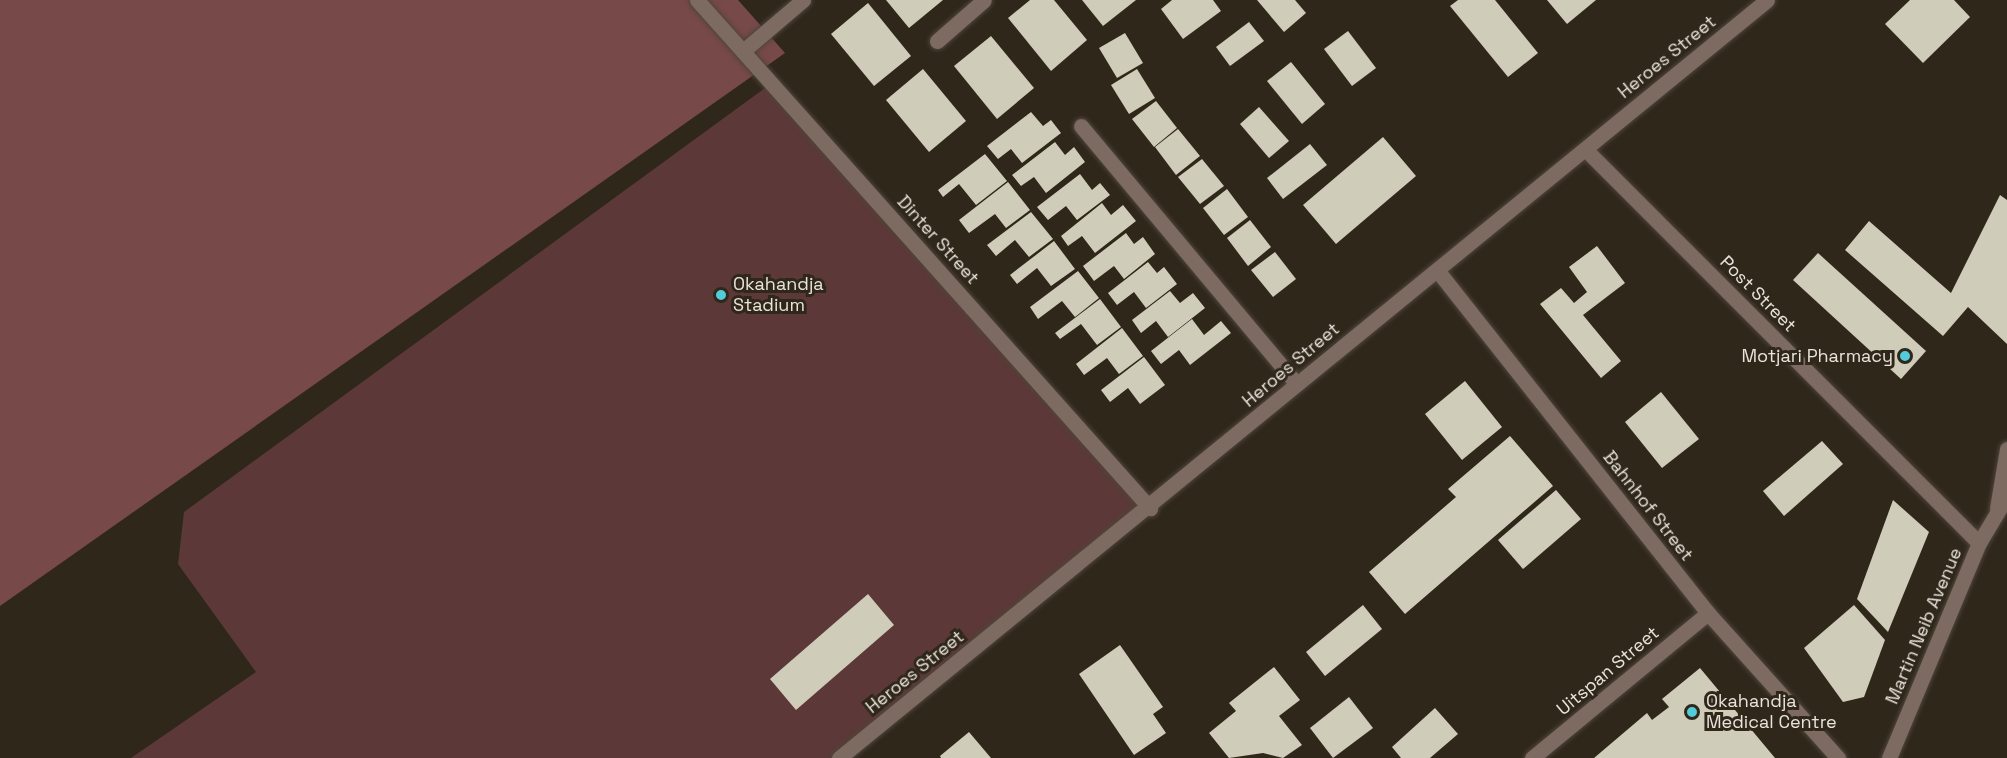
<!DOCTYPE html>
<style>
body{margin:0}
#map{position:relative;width:2007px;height:758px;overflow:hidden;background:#30271b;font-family:"Space Grotesk",sans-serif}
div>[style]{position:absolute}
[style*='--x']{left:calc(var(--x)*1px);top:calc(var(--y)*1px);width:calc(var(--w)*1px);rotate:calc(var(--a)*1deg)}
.green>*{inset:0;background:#5c3938}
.forest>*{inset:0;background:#774948}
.building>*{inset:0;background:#cfccba}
.roads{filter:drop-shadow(0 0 2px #4e453a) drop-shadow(0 0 2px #4e453a)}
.minor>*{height:15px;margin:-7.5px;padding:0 7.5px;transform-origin:7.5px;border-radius:7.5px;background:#7d6a60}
.dots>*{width:16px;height:16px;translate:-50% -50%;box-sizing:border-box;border:3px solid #30271b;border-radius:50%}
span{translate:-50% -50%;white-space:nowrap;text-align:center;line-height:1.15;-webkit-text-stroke:6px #30271b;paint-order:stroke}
.street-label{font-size:18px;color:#e9e3db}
.poi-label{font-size:18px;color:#e9e3db}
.left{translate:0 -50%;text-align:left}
.right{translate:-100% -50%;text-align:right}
</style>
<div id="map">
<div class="green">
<div style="clip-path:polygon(772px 83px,1150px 508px,839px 758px,131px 758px,256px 672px,178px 564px,184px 512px)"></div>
</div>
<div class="forest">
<div style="clip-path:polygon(0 0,738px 0,785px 53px,0 606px)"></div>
</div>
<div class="building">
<div style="clip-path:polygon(886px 0,943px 0,909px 28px)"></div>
<div style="clip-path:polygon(1030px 0,1054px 0,1087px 40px,1051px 71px,1008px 18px)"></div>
<div style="clip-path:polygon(1082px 0,1136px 0,1103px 26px)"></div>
<div style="clip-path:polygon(1172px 0,1213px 0,1221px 11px,1183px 39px,1161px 9px)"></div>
<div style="clip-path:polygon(1257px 0,1295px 0,1306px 13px,1284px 32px)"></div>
<div style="clip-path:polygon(1458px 0,1495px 0,1538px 53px,1508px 77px,1450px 6px)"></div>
<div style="clip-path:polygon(1547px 0,1596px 0,1567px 24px)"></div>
<div style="clip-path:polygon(1910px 0,1954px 0,1970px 17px,1923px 63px,1885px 24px)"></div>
<div style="clip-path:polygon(868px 3px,911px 56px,874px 86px,831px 34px)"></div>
<div style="clip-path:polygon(1249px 22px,1264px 41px,1230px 66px,1216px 47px)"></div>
<div style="clip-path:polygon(1348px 31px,1376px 68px,1352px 86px,1324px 49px)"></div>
<div style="clip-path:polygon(1125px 33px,1143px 63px,1117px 78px,1099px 48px)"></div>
<div style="clip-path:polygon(991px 36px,1034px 88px,997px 119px,954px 66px)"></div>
<div style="clip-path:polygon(1291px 62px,1325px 104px,1302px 124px,1267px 81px)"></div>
<div style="clip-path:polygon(923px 69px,966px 121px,929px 152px,886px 100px)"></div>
<div style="clip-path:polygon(1137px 69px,1155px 98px,1129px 114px,1111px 85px)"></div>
<div style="clip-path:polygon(1156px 101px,1177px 128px,1154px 147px,1132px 119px)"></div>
<div style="clip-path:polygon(1259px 107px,1289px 141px,1269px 158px,1240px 124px)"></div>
<div style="clip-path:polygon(1031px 112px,1043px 126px,1051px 120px,1061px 133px,1022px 163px,1011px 149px,998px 159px,987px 146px)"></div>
<div style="clip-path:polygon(1178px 129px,1200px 156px,1176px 175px,1155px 147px)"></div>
<div style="clip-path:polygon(1383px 137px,1416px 176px,1336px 244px,1303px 205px)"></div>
<div style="clip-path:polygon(1055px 142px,1065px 155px,1074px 147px,1085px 162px,1046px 193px,1034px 177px,1021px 186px,1012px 175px)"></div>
<div style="clip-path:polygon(1310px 144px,1327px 165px,1283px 199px,1267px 178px)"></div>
<div style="clip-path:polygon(985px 154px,1007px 181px,976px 205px,959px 184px,943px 197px,938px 190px)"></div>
<div style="clip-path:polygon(1202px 159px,1224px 186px,1200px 204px,1178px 177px)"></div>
<div style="clip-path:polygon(1080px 174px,1092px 190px,1100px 183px,1110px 195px,1077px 220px,1066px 206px,1048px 220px,1037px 207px)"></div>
<div style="clip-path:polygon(1008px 182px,1030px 210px,1006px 228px,995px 214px,969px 233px,959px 220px)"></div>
<div style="clip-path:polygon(1227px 189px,1248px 217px,1224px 235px,1203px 208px)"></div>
<div style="clip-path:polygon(2000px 195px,2007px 200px,2007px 344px,1968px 307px,1943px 336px,1845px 250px,1869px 221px,1951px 293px)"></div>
<div style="clip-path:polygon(1102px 203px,1111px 215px,1123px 205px,1136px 221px,1095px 253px,1082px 236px,1068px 246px,1061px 236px)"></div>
<div style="clip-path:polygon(1031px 212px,1053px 239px,1029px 257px,1015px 240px,996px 256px,987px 245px)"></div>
<div style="clip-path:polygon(1250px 220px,1271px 247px,1248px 266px,1227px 238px)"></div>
<div style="clip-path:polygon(1126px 233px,1134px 244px,1143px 237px,1155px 254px,1124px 279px,1114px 266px,1094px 281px,1083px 266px)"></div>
<div style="clip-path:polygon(1054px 241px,1075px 269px,1051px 286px,1037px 268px,1017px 284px,1010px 275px)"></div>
<div style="clip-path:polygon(1597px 246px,1625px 283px,1583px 315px,1621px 361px,1601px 378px,1540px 304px,1561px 288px,1574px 303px,1587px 292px,1569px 267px)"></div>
<div style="clip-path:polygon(1275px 252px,1296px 279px,1273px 297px,1251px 270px)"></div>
<div style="clip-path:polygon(1818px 253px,1926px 351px,1901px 379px,1793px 280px)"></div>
<div style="clip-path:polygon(1148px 262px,1157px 273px,1164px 267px,1177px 284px,1146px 308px,1134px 292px,1117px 305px,1108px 293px)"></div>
<div style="clip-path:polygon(1078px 271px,1099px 298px,1075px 317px,1062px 301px,1038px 319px,1030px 307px)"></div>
<div style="clip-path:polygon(1170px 291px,1180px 303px,1193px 293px,1205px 308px,1168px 337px,1156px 321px,1141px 333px,1132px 320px)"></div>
<div style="clip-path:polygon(1100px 299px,1121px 327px,1097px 345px,1081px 324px,1060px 339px,1055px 333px)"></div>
<div style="clip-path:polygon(1192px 319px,1204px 335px,1221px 321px,1231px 333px,1190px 365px,1179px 350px,1161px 364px,1151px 351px)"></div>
<div style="clip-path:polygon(1122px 328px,1143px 356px,1119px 374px,1107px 358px,1084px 375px,1076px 364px)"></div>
<div style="clip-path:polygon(1144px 357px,1165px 385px,1140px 404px,1128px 388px,1110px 402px,1101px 390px)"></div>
<div style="clip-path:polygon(1465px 381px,1502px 427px,1462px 460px,1425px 414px)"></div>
<div style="clip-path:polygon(1661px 392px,1699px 439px,1662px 468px,1625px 422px)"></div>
<div style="clip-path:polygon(1510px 436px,1553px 486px,1405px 614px,1369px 572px,1456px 497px,1448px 489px)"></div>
<div style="clip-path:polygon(1822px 441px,1843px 464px,1784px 516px,1763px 491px)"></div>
<div style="clip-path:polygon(1556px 490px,1581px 519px,1523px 569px,1498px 540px)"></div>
<div style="clip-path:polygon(1893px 500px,1929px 532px,1888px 632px,1857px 599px)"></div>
<div style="clip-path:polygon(868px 594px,894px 625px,796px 710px,770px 679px)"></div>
<div style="clip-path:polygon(1363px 605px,1382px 629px,1325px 676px,1306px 652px)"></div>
<div style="clip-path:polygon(1854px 605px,1885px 640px,1864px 697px,1843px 702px,1804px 648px)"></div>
<div style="clip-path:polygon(1120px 645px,1163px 707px,1153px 714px,1166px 733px,1134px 755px,1079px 674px)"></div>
<div style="clip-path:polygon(1274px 667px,1300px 700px,1279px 716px,1302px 745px,1283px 758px,1263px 753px,1229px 758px,1209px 733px,1236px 711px,1229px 703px)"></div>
<div style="clip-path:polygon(1700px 668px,1775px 758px,1594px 758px,1647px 713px,1652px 720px,1669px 707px,1662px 699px)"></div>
<div style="clip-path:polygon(1349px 697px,1373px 728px,1333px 758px,1310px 728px)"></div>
<div style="clip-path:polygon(1435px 708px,1458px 734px,1430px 758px,1401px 758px,1392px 747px)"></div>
<div style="clip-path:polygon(969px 732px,991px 758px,941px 758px,940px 756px)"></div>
</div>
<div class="roads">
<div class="minor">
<div style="--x:697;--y:0;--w:681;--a:48.28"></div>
<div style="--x:937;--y:41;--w:62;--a:-41.1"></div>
<div style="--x:743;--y:51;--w:79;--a:-40.4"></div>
<div style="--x:1081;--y:126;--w:336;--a:50.1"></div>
<div style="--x:1585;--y:149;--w:557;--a:45"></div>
<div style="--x:1437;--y:270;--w:437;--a:51.7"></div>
<div style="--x:1708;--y:613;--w:195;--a:48.1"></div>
<div style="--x:1997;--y:508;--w:60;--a:-80.4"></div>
<div style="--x:839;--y:758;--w:1198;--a:-39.24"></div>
<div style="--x:1532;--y:758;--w:228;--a:-39.5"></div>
<div style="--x:1889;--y:758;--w:233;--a:-67.3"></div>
<div style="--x:1979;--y:543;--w:55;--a:-59.2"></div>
</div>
</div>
<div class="dots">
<div style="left:721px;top:295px;background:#52cbda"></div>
<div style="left:1905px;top:356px;background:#52cbda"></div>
<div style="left:1692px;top:712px;background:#52cbda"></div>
</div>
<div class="street-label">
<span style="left:1667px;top:57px;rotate:-39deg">Heroes Street</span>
<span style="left:938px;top:240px;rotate:48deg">Dinter Street</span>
<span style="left:1758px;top:294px;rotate:45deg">Post Street</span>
<span style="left:1291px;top:365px;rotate:-40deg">Heroes Street</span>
<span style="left:1648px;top:506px;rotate:52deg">Bahnhof Street</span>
<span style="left:1924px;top:626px;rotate:-67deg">Martin Neib Avenue</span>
<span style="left:1608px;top:671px;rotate:-40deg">Uitspan Street</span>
<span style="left:915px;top:672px;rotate:-39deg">Heroes Street</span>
</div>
<div class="poi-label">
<span class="left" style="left:733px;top:295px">Okahandja<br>Stadium</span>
<span class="right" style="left:1893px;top:356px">Motjari Pharmacy</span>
<span class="left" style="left:1706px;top:712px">Okahandja<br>Medical Centre</span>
</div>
</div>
